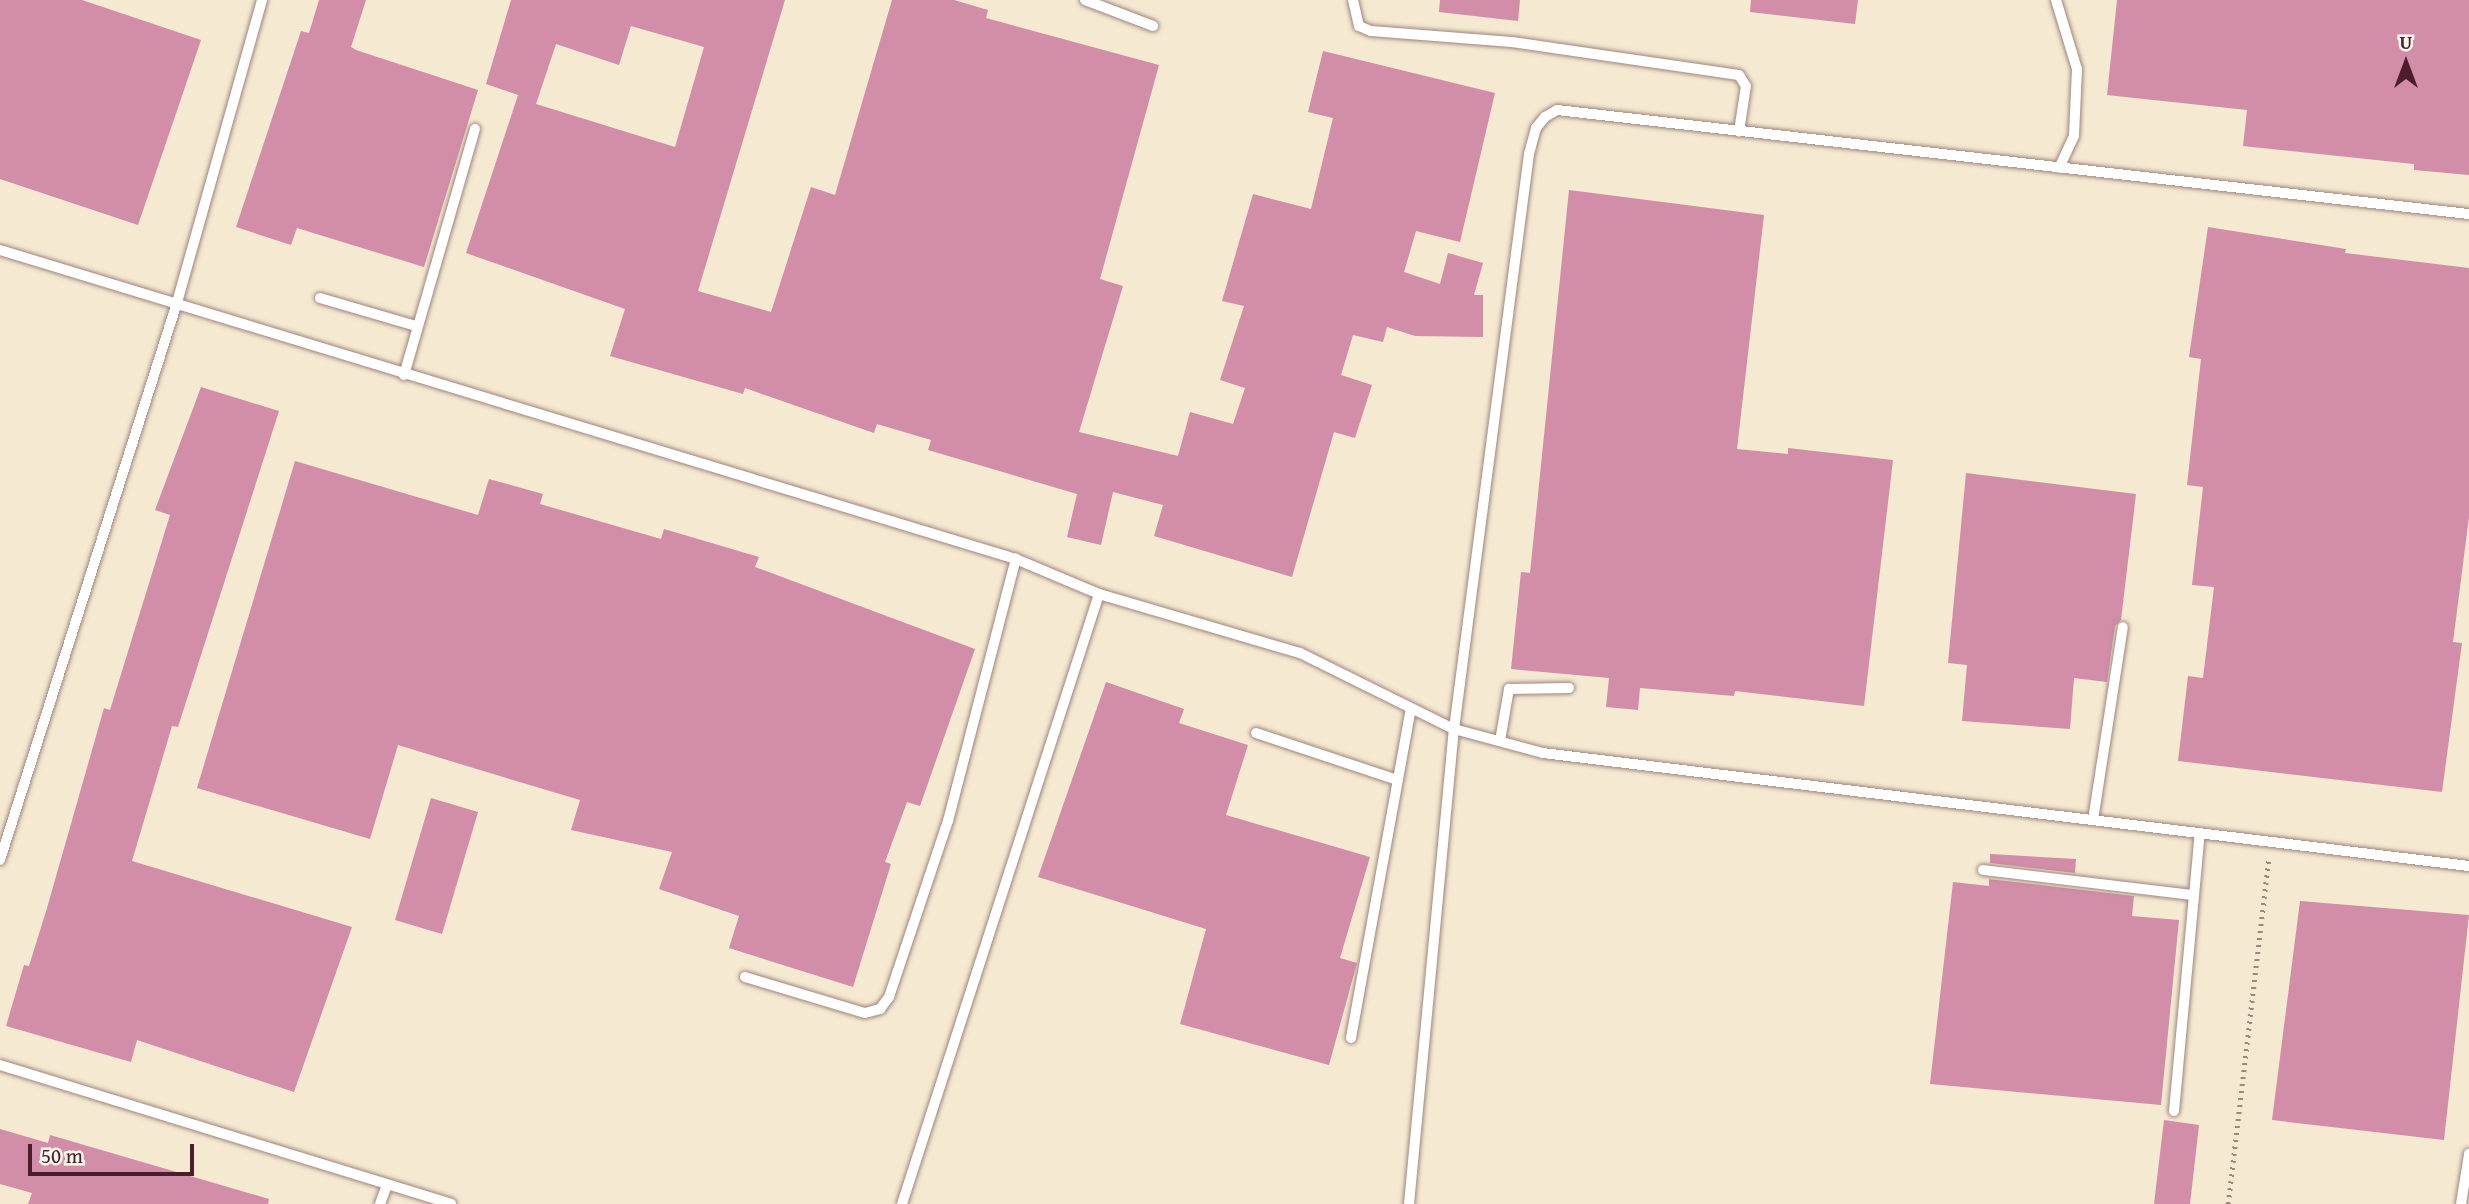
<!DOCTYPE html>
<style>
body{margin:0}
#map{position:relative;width:2469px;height:1204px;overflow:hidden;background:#f5e9d2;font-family:"Gentium Book Plus",serif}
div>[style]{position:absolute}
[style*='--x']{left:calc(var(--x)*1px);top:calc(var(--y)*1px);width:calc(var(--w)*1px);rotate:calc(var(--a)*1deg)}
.building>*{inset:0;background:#d28da9}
.path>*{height:4.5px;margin-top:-2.25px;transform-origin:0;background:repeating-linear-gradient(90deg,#a0847e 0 2px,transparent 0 7px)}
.roads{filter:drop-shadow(0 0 2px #a0847e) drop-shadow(0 0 2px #a0847e)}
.lane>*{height:10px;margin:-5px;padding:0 5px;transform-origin:5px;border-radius:5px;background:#fff}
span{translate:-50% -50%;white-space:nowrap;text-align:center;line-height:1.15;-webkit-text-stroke:5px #fbf7ec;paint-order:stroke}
.north{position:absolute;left:2371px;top:28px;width:70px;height:70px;-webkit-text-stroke:5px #fbf7ec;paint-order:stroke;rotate:0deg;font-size:19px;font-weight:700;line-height:28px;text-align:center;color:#4a1f2b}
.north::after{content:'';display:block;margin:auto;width:24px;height:32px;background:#4a1f2b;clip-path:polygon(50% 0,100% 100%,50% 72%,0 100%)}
.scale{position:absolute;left:28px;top:1144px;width:166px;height:32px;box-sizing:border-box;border:4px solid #4a1f2b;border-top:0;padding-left:9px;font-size:21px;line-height:24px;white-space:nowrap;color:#4a1f2b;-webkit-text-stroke:5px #fbf7ec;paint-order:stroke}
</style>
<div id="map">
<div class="building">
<div style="clip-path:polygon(0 0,82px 0,201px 40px,138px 225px,0 179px)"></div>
<div style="clip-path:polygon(319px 0,366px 0,351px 47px,356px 50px,478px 90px,424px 267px,297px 228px,291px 245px,236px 227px,301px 31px,309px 33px)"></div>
<div style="clip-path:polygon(evenodd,511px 0,785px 0,698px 291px,771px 312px,811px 187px,835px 195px,892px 0,954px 0,988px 10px,986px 18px,1159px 65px,1100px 279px,1123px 286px,1079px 432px,1178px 456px,1190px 412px,1233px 424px,1245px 388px,1220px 380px,1244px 306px,1222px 301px,1253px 194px,1311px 209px,1333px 118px,1308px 112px,1323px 51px,1495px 93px,1460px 242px,1416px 231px,1404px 272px,1440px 284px,1448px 253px,1483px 263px,1474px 295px,1483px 295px,1483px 337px,1415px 336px,1387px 327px,1383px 342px,1353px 335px,1341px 375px,1372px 385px,1355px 438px,1334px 432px,1292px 577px,1154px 536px,1163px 505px,1113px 492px,1101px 545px,1067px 537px,1077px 494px,928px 450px,931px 440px,877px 424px,874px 433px,745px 388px,743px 394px,610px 356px,625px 309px,466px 253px,518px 95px,486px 84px,511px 0,631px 26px,704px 47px,675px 147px,536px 104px,556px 44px,619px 65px,631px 26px)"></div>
<div style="clip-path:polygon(1440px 0,1520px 0,1518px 21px,1439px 12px)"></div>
<div style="clip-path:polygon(1751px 0,1858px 0,1855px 24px,1750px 12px)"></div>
<div style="clip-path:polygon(2117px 0,2469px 0,2469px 175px,2414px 170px,2414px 164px,2243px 146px,2247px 110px,2107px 95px)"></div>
<div style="clip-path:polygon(1569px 190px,1764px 215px,1737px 449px,1788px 454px,1788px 448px,1893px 460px,1864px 706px,1735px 691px,1734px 696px,1640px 688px,1638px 710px,1606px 707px,1609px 678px,1511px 669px,1521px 572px,1530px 573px)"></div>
<div style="clip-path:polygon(2208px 227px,2346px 249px,2345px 253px,2469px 268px,2469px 517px,2453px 642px,2462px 643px,2442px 792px,2178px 761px,2188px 676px,2203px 678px,2214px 587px,2192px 585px,2203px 487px,2187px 485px,2201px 359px,2189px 357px)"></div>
<div style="clip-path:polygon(201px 387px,279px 411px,178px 727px,172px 726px,132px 861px,352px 927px,294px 1092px,137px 1040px,131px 1062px,6px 1026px,24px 965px,29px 966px,47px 908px,104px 708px,110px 710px,170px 515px,155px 510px)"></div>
<div style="clip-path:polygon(295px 461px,478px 515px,489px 479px,543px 494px,540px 504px,661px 539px,664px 529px,759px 557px,755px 567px,975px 649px,920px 806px,907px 802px,885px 862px,891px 864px,853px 987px,729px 948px,739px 916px,659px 889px,672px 852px,571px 830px,580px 800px,470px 767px,398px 745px,370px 839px,197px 788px)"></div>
<div style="clip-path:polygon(1966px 473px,2136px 494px,2121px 620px,2115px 626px,2107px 682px,2074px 678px,2070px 729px,1962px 721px,1967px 665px,1948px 663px)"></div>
<div style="clip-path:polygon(1106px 682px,1184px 709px,1179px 723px,1248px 745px,1226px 815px,1370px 857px,1340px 958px,1357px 963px,1329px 1065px,1180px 1024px,1206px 929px,1038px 877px)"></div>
<div style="clip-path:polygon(431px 798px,478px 812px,442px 934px,395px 920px)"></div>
<div style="clip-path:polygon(1990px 854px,2076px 859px,2075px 873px,1990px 863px)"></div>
<div style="clip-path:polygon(1989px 879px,2134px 896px,2132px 916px,2179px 920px,2161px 1105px,1930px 1084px,1953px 882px,1989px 886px)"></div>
<div style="clip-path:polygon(2300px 901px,2469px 915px,2444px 1140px,2272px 1120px)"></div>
<div style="clip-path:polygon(2164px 1120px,2199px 1125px,2190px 1204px,2154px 1204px)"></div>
<div style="clip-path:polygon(0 1129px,48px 1143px,50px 1135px,269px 1199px,268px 1204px,28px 1204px,32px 1193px,0 1184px)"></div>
</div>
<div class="path">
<div style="--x:2228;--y:1204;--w:349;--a:-83.3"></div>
</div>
<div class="roads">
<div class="lane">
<div style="--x:1085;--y:0;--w:73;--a:20.9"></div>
<div style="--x:1353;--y:0;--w:27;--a:77"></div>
<div style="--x:1359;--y:26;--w:13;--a:23"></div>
<div style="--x:1371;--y:31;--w:141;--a:4.5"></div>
<div style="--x:1512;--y:42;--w:229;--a:8.3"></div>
<div style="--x:1739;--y:75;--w:13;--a:58"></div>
<div style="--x:1746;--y:86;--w:46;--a:98.8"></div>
<div style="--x:2056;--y:0;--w:72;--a:73.1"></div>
<div style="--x:2077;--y:69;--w:67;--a:92.6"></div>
<div style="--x:2074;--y:136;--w:35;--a:115"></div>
<div style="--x:0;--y:250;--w:1062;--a:16.92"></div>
<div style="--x:1016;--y:559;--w:90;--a:22.9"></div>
<div style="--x:1099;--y:594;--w:209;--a:16.4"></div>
<div style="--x:1300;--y:653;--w:172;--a:26.3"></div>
<div style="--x:1454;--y:729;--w:92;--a:15.1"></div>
<div style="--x:1543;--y:753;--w:933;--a:6.96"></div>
<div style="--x:320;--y:298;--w:100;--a:16.3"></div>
<div style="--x:404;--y:375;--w:256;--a:-73.9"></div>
<div style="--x:1256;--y:733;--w:149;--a:18.4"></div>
<div style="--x:1500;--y:741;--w:53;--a:-80.2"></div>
<div style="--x:1509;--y:689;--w:60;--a:-1"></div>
<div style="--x:2093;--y:820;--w:195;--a:-81.2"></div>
<div style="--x:0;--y:860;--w:581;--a:-72.38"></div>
<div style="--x:176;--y:306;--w:318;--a:-74.3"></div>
<div style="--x:1983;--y:870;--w:212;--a:6.8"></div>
<div style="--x:745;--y:977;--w:125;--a:16.7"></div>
<div style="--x:865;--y:1013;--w:16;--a:-15"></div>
<div style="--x:880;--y:1009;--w:15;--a:-53"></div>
<div style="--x:889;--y:997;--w:186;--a:-71.5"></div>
<div style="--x:948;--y:821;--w:271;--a:-75.5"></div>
<div style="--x:1351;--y:1038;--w:335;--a:-79.7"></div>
<div style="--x:0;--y:1065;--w:472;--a:17.1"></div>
<div style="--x:2174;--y:1111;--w:279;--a:-84.7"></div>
<div style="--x:380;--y:1204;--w:20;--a:-70"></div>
<div style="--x:902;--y:1204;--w:641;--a:-72.1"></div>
<div style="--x:1409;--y:1204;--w:477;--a:-84.6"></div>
<div style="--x:1454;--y:729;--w:580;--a:-82.57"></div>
<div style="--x:1529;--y:154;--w:27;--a:-75"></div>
<div style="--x:1536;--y:128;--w:14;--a:-51"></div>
<div style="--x:1545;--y:117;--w:14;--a:-30"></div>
<div style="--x:1557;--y:110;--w:918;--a:6.51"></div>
<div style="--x:2461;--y:1204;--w:51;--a:-80.9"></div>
</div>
</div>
<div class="north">U</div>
<div class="scale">50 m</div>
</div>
